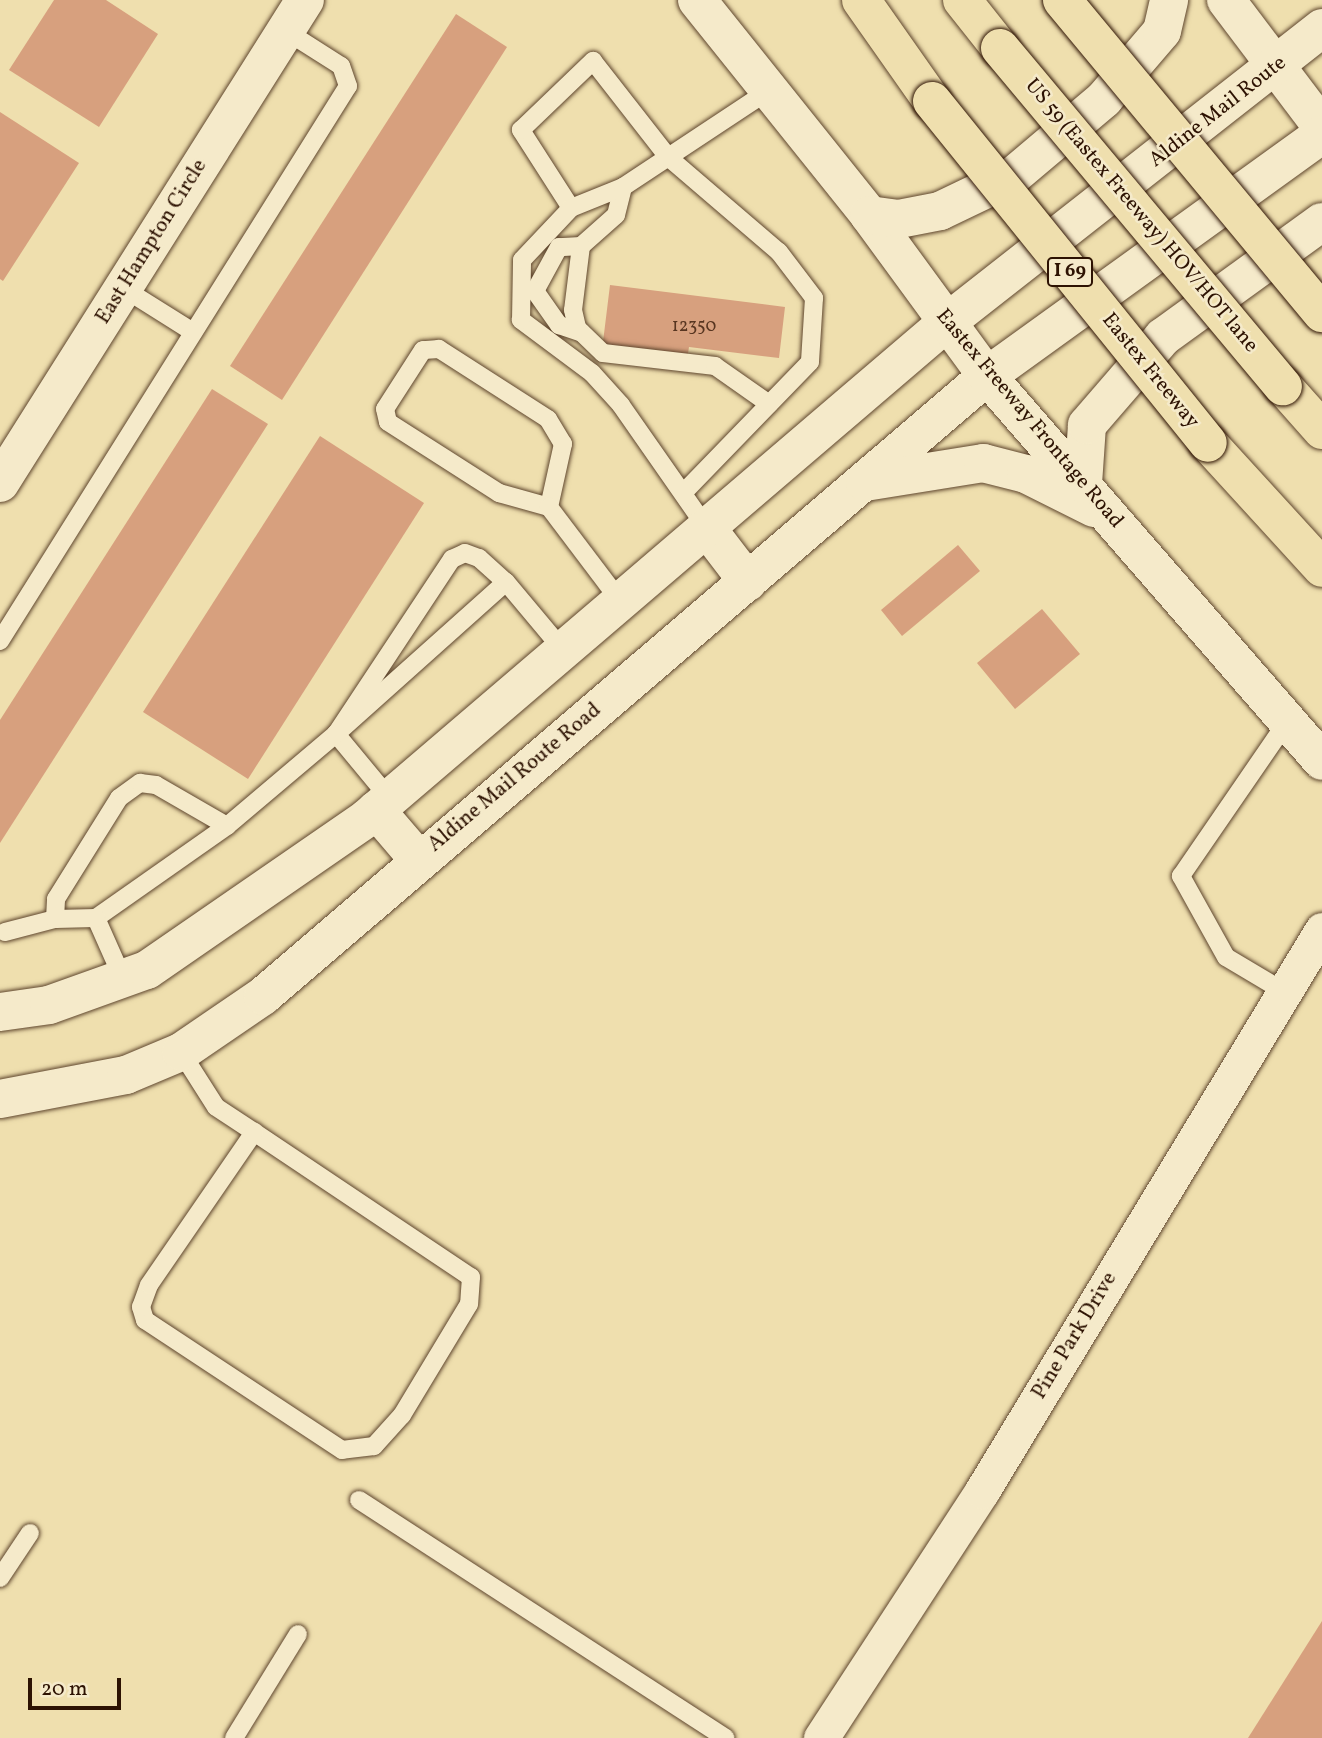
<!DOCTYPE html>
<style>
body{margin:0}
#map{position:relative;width:1322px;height:1738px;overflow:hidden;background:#efdfae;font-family:Vollkorn,serif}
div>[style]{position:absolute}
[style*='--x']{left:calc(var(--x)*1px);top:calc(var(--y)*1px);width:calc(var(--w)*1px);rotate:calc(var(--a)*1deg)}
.building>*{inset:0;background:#d7a07e}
.roads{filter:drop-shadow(0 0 2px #5e452d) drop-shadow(0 0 2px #5e452d)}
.service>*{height:18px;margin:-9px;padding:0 9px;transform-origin:9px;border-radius:9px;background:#f5eaca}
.minor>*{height:35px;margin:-17.5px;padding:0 17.5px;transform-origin:17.5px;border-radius:17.5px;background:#f5eaca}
.tertiary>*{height:38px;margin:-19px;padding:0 19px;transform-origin:19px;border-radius:19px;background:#f5eaca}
.secondary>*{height:38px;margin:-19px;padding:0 19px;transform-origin:19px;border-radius:19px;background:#f5eaca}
.motorway>*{height:38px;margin:-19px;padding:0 19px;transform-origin:19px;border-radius:19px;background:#efdfae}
.bridges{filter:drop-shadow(0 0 2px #2d1202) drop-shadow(0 0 2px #2d1202)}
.motorway-bridge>*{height:38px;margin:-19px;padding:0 19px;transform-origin:19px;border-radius:19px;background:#efdfae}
span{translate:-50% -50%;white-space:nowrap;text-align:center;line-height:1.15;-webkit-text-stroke:5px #f5eaca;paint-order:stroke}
.number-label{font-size:18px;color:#583621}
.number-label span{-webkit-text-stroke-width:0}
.shield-label span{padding:2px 5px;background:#f5eaca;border:2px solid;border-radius:5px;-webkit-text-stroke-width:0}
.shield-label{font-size:19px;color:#2d1202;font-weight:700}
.street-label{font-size:21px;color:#2d1202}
.scale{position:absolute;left:28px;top:1678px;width:93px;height:32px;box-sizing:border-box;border:4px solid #2d1202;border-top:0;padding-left:9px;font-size:21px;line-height:24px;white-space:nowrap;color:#2d1202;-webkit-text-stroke:5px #f5eaca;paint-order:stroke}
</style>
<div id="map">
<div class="building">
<div style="clip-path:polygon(54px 0,106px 0,158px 34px,99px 127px,9px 70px)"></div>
<div style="clip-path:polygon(456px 14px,507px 47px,282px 400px,230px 366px)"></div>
<div style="clip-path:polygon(0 112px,79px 163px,3px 281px,0 279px)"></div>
<div style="clip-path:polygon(610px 285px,785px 307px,779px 358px,689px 347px,687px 360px,602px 350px)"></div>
<div style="clip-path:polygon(212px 389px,268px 424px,0 843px,0 720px)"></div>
<div style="clip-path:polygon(320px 436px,424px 503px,248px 779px,143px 712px)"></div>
<div style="clip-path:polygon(958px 545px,980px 571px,902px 636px,881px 610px)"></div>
<div style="clip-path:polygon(1042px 609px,1080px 654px,1015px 709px,977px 663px)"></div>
<div style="clip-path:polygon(1322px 1621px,1322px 1738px,1248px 1738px)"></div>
</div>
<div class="roads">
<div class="service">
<div style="--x:623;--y:187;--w:29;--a:104"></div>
<div style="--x:616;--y:215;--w:47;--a:138.5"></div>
<div style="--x:581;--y:246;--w:64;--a:97.1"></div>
<div style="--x:573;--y:310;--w:18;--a:77"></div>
<div style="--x:577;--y:328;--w:36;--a:44"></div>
<div style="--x:603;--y:353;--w:113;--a:6.6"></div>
<div style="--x:715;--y:366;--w:66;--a:35.1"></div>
<div style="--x:571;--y:208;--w:93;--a:-122.7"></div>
<div style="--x:521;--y:130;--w:100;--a:-43.8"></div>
<div style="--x:593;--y:61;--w:122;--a:52"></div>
<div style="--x:668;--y:157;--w:146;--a:40.6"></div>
<div style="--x:779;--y:252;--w:58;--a:52.7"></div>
<div style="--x:814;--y:298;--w:64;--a:93.6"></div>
<div style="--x:810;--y:362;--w:182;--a:134.1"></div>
<div style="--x:581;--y:246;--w:22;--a:177"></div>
<div style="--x:559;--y:247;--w:50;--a:118.6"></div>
<div style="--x:535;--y:291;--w:42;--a:54.8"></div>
<div style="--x:559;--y:325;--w:24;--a:19"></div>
<div style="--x:123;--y:288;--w:83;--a:32.2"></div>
<div style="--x:549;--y:507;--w:65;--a:-77.5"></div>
<div style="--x:563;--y:444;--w:29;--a:-121"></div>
<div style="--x:548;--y:419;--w:130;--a:-147.3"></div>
<div style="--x:439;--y:349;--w:16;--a:176"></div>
<div style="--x:423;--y:350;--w:70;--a:122.8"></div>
<div style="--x:385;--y:409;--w:13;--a:77"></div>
<div style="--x:388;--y:422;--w:132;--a:32.6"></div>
<div style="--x:499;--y:493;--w:52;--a:15.6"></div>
<div style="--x:549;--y:507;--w:118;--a:52.9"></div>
<div style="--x:706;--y:527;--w:149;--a:-124.9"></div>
<div style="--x:621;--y:405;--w:43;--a:-132.2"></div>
<div style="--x:592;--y:373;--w:89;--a:-143.3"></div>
<div style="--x:521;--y:320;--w:60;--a:-89"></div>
<div style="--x:522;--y:260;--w:71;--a:-46.7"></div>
<div style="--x:571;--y:208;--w:56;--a:-22"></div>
<div style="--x:623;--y:187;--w:174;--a:-33.5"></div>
<div style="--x:0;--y:641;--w:655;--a:-57.91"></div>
<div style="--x:348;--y:86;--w:21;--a:-109"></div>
<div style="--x:341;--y:66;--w:65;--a:-147.5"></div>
<div style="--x:390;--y:799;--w:85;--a:-129.7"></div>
<div style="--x:336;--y:734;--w:228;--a:-41.8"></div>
<div style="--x:506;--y:582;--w:89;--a:50"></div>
<div style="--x:96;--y:918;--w:160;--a:-35.1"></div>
<div style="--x:5;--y:932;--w:52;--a:-14.6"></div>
<div style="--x:123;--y:979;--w:67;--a:-113.9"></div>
<div style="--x:96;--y:918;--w:41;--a:178.6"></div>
<div style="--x:55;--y:919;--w:20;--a:-87"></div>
<div style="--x:56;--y:899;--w:119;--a:-58"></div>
<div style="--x:119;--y:798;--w:26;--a:-36"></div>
<div style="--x:140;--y:783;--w:16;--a:7"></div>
<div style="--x:156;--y:785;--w:82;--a:30"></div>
<div style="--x:227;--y:826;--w:143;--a:-40.2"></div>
<div style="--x:336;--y:734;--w:210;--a:-56.5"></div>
<div style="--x:452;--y:559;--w:14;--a:-25"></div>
<div style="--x:465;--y:553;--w:15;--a:20"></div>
<div style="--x:479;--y:558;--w:36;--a:42"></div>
<div style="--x:1283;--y:991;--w:66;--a:-149.2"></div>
<div style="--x:1226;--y:957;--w:93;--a:-119.1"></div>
<div style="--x:1181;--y:876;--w:187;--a:-55.5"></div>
<div style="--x:181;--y:1052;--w:65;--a:57.5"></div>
<div style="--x:216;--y:1107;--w:45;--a:33.3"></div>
<div style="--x:254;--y:1132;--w:261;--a:33.8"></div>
<div style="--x:471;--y:1277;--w:27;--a:94"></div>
<div style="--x:469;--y:1304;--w:130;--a:121.1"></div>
<div style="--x:402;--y:1415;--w:42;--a:132.1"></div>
<div style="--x:374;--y:1446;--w:32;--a:173"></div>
<div style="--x:342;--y:1450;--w:236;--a:-146.6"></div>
<div style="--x:145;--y:1320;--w:14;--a:-107"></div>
<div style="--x:141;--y:1307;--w:23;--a:-70"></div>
<div style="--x:149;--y:1285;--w:186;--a:-55.5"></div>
<div style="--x:359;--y:1500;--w:437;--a:33"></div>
<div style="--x:0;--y:1578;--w:54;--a:-56.3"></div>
<div style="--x:234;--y:1738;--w:122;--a:-58.4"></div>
</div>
<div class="minor">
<div style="--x:821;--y:1738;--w:295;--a:-56.9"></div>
<div style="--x:982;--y:1491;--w:656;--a:-58.78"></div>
</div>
<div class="tertiary">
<div style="--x:0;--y:483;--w:571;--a:-57.73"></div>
<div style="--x:706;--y:527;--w:69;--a:52.6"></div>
<div style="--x:376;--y:810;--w:65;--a:49.4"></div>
<div style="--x:0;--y:1012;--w:49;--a:-8.1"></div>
<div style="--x:49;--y:1005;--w:104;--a:-19.7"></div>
<div style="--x:147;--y:970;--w:267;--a:-34.6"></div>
<div style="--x:367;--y:818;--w:762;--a:-40.53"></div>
<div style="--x:0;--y:1099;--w:128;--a:-10.8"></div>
<div style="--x:126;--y:1075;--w:60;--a:-22.7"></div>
<div style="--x:181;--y:1052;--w:99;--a:-34.3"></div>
<div style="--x:263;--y:996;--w:953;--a:-40.58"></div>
</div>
<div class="secondary">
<div style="--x:697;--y:0;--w:275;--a:51.3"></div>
<div style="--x:869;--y:215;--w:200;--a:53.8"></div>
<div style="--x:987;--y:376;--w:510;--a:48.97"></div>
<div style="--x:1226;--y:0;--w:159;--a:52.9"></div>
<div style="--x:869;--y:215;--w:30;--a:8"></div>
<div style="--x:899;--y:219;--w:42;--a:-11"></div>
<div style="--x:940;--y:211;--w:81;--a:-25.6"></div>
<div style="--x:1013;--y:176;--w:119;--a:-40.2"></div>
<div style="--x:1104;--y:99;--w:89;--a:-49.5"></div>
<div style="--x:1162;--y:31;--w:32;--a:-77"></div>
<div style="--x:946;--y:323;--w:478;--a:-38.1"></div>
<div style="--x:987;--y:376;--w:413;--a:-35.8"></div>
<div style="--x:865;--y:482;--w:120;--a:-9.1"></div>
<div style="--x:983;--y:463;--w:44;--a:14.3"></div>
<div style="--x:1026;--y:474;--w:76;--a:26.6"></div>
<div style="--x:1083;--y:484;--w:59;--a:-86.1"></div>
<div style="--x:1087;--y:425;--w:116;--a:-49.2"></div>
<div style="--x:1163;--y:337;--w:196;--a:-35.9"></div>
</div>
<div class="motorway">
<div style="--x:861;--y:0;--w:123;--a:54.9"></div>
<div style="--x:962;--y:0;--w:61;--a:51.6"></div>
<div style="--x:1283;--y:386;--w:59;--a:48.4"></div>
<div style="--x:1208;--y:443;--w:169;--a:47.6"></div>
</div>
</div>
<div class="bridges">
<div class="motorway-bridge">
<div style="--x:1062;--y:0;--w:407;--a:50.3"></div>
<div style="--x:1000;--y:48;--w:441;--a:50.1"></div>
<div style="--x:932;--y:101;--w:439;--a:51.1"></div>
</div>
</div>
<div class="number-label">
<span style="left:694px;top:327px">12350</span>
</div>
<div class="shield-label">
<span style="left:1070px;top:272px">I 69</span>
</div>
<div class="street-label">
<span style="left:1218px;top:112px;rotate:-38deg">Aldine Mail Route</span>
<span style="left:1141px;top:216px;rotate:50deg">US 59 (Eastex Freeway) HOV/HOT lane</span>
<span style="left:152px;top:242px;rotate:-58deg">East Hampton Circle</span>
<span style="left:1150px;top:371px;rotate:51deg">Eastex Freeway</span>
<span style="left:1029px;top:419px;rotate:50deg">Eastex Freeway Frontage Road</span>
<span style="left:515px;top:778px;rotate:-40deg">Aldine Mail Route Road</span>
<span style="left:1075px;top:1336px;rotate:-59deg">Pine Park Drive</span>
</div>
<div class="scale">20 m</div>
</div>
